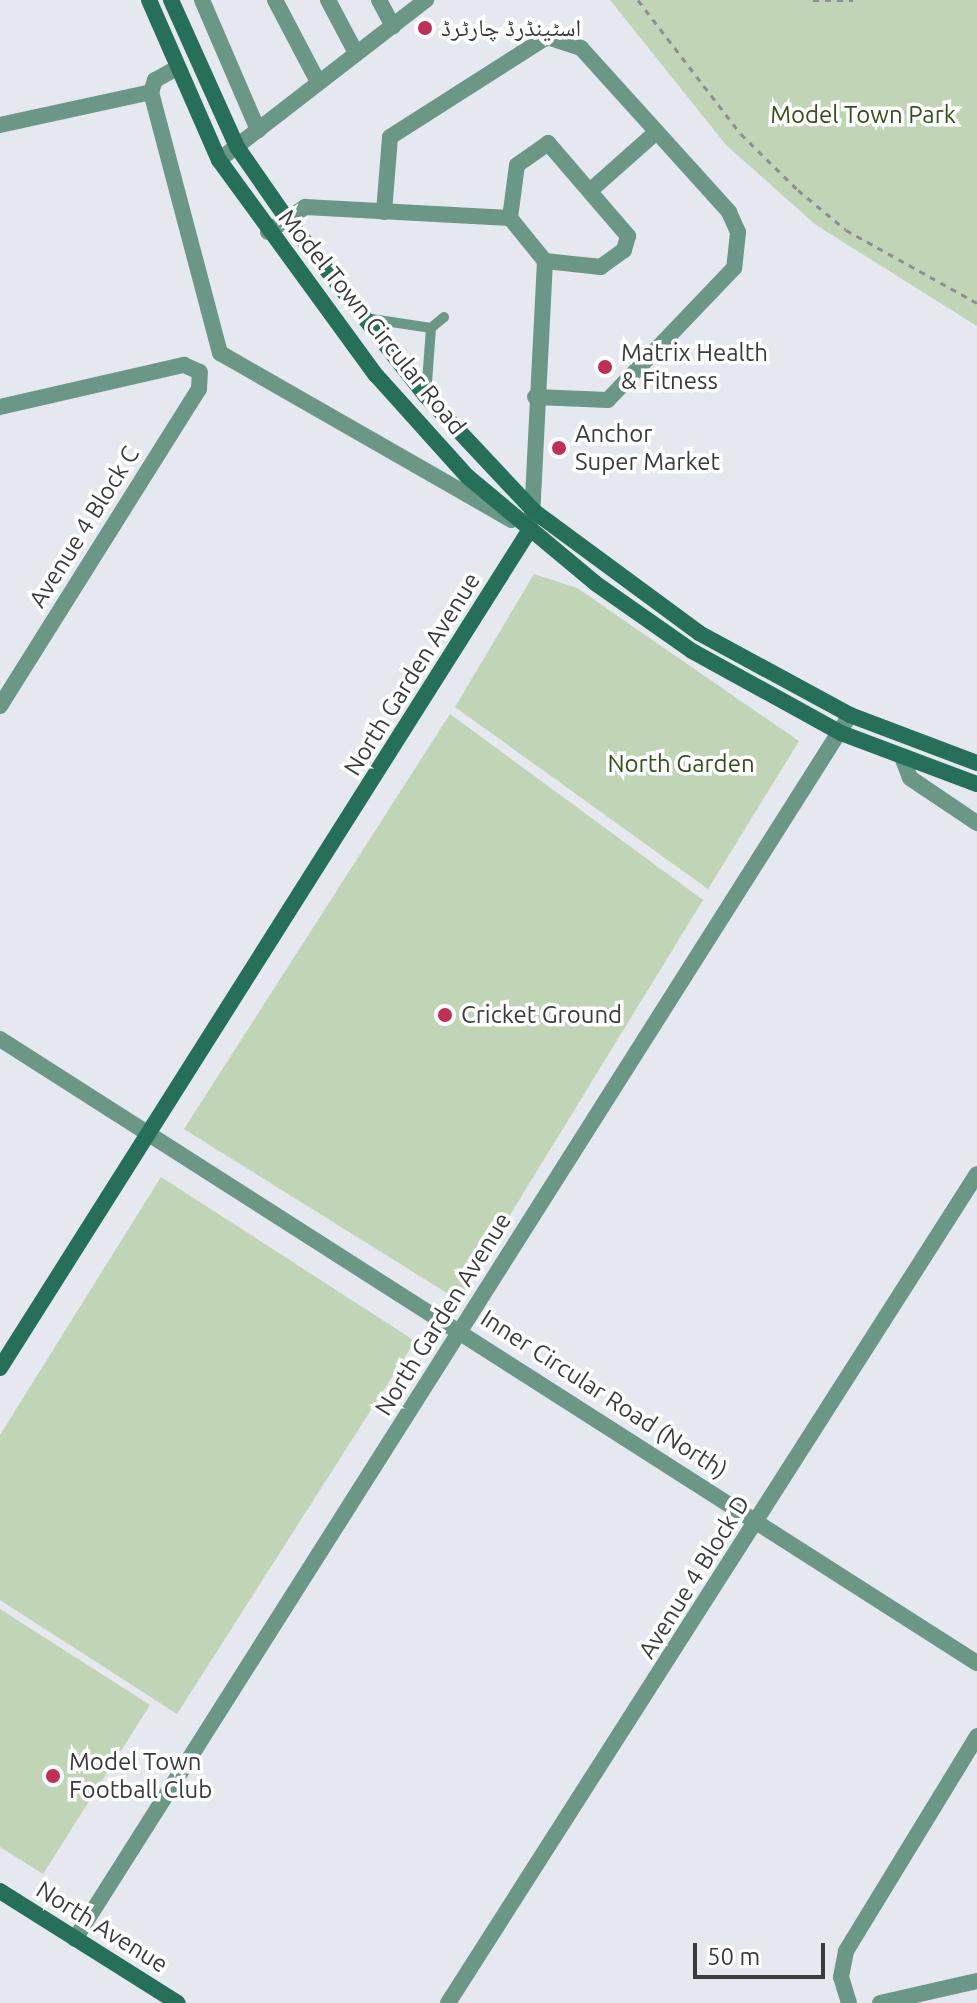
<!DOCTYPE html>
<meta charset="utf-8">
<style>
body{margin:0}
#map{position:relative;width:977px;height:2003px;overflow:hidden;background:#e5e8ee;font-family:Ubuntu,"Noto Naskh Arabic",sans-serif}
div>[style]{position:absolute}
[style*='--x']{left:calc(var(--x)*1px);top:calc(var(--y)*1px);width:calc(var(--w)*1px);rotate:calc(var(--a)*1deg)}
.green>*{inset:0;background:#c0d4b6}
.path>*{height:3px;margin-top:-1.5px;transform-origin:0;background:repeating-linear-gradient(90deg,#8d8f93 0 6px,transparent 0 12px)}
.lane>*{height:10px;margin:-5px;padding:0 5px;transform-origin:5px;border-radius:5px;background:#6b9787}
.street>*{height:16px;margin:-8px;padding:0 8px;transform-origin:8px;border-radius:8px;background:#6b9787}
.secondary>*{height:16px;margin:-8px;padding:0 8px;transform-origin:8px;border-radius:8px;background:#26705a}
.dots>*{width:22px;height:22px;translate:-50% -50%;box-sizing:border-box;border:4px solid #fff;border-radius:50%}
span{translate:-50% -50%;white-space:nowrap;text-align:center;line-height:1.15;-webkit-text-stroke:7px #fff;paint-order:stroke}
.poi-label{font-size:24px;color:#3a3b3d}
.left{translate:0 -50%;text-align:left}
.park-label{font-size:24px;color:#32511c}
.street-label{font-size:24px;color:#3a3b3d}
.scale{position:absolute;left:693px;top:1943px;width:132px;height:36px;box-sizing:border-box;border:4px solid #3a3b3d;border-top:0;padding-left:10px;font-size:24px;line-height:28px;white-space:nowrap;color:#3a3b3d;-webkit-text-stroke:6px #fff;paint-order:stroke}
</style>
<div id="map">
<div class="green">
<div style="clip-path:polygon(610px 0,977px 0,977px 326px,816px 225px,726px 145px)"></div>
<div style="clip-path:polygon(534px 574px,577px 588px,799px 741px,708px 889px,455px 707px)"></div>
<div style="clip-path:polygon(450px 714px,703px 900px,458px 1300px,184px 1129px)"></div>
<div style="clip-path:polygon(161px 1177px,415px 1341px,177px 1714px,0 1600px,0 1435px)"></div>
<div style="clip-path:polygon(0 1609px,150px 1705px,43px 1874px,0 1847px)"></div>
</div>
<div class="path">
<div style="--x:638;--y:0;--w:169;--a:52.5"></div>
<div style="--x:741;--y:134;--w:80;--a:44.5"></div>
<div style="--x:798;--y:190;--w:62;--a:39.8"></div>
<div style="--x:846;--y:230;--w:150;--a:29.1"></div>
<div style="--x:813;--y:0;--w:40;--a:0"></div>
</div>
<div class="lane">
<div style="--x:365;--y:318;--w:67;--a:8.6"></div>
<div style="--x:431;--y:328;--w:68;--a:94.2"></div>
<div style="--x:431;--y:328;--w:17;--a:-40"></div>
</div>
<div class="street">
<div style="--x:202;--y:0;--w:142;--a:66.7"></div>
<div style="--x:275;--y:0;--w:93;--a:62.3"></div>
<div style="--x:328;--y:0;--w:60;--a:62.2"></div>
<div style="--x:379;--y:0;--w:30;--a:62"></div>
<div style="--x:175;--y:69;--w:23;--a:151"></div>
<div style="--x:155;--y:80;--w:13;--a:108"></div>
<div style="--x:151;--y:92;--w:270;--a:75.2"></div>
<div style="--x:220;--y:353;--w:336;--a:29.8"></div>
<div style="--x:0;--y:125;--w:155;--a:-12.3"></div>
<div style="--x:219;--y:160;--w:262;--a:-37.7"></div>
<div style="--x:592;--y:189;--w:83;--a:-41.6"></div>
<div style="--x:384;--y:212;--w:75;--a:-85.4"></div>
<div style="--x:390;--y:137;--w:186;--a:-32.5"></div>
<div style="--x:547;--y:37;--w:36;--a:18"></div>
<div style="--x:581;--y:48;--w:221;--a:47.9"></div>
<div style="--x:729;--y:212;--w:22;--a:66"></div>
<div style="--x:738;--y:232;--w:36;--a:96"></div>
<div style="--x:734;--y:268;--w:182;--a:133.7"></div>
<div style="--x:608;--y:400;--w:73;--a:-177.6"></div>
<div style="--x:510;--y:218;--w:53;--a:-82.5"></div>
<div style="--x:517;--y:165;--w:38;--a:-35"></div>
<div style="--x:548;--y:143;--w:123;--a:49.3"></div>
<div style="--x:628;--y:236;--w:15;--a:106"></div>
<div style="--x:624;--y:250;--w:29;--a:144"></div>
<div style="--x:601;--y:267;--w:56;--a:-173.9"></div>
<div style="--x:268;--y:232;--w:45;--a:-34"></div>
<div style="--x:305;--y:207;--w:205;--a:3.1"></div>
<div style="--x:510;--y:218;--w:55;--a:50.9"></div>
<div style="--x:545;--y:261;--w:259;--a:92.9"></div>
<div style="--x:0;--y:407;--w:189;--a:-12.9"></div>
<div style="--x:184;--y:365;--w:17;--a:24"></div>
<div style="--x:0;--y:706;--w:374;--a:-57.9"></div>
<div style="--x:199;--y:389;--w:17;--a:-87"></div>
<div style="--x:902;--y:757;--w:22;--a:69"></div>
<div style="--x:910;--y:778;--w:81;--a:33.9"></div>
<div style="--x:0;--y:1039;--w:1159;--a:32.57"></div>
<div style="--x:75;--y:1939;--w:1449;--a:-57.66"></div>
<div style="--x:448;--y:2003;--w:983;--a:-57.46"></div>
<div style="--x:849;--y:2003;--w:27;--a:-107"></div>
<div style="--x:841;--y:1977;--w:26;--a:-79"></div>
<div style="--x:846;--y:1951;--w:252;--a:-58.6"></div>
<div style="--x:880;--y:2003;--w:99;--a:-12.8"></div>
</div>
<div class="secondary">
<div style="--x:149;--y:0;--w:175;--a:66.4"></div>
<div style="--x:219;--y:160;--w:266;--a:53.9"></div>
<div style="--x:376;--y:375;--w:137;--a:48"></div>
<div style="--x:468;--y:477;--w:165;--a:39.8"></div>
<div style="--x:595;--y:583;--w:118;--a:35"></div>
<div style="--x:692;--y:651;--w:170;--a:28.8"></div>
<div style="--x:841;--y:733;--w:145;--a:20.6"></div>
<div style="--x:171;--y:0;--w:161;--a:65.8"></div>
<div style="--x:237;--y:147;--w:88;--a:55.2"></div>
<div style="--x:287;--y:219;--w:225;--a:51.9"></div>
<div style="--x:426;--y:396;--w:159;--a:46.8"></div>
<div style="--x:535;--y:512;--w:204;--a:36.4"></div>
<div style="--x:699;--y:633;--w:172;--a:28.5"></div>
<div style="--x:850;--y:715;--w:136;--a:20.7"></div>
<div style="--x:0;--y:1368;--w:990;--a:-57.71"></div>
<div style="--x:0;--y:1891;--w:210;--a:32.2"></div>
</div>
<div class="dots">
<div style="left:425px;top:28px;background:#bf2f56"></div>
<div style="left:605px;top:367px;background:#bf2f56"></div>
<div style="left:559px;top:448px;background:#bf2f56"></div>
<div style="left:445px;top:1015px;background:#bf2f56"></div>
<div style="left:53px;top:1776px;background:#bf2f56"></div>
</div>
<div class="poi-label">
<span class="left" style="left:441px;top:28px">اسٹینڈرڈ چارٹرڈ</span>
<span class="left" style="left:621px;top:367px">Matrix Health<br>&amp; Fitness</span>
<span class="left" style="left:575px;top:448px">Anchor<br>Super Market</span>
<span class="left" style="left:461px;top:1015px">Cricket Ground</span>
<span class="left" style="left:69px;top:1776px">Model Town<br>Football Club</span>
</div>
<div class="park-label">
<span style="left:863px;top:115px">Model Town Park</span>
<span style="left:681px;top:764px">North Garden</span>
</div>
<div class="street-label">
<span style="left:372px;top:322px;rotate:51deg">Model Town Circular Road</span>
<span style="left:84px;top:527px;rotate:-58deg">Avenue 4 Block C</span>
<span style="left:412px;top:674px;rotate:-58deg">North Garden Avenue</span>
<span style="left:443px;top:1314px;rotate:-58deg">North Garden Avenue</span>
<span style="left:604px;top:1394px;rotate:33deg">Inner Circular Road (North)</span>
<span style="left:694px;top:1577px;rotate:-58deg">Avenue 4 Block D</span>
<span style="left:102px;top:1927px;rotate:32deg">North Avenue</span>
</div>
<div class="scale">50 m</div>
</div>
